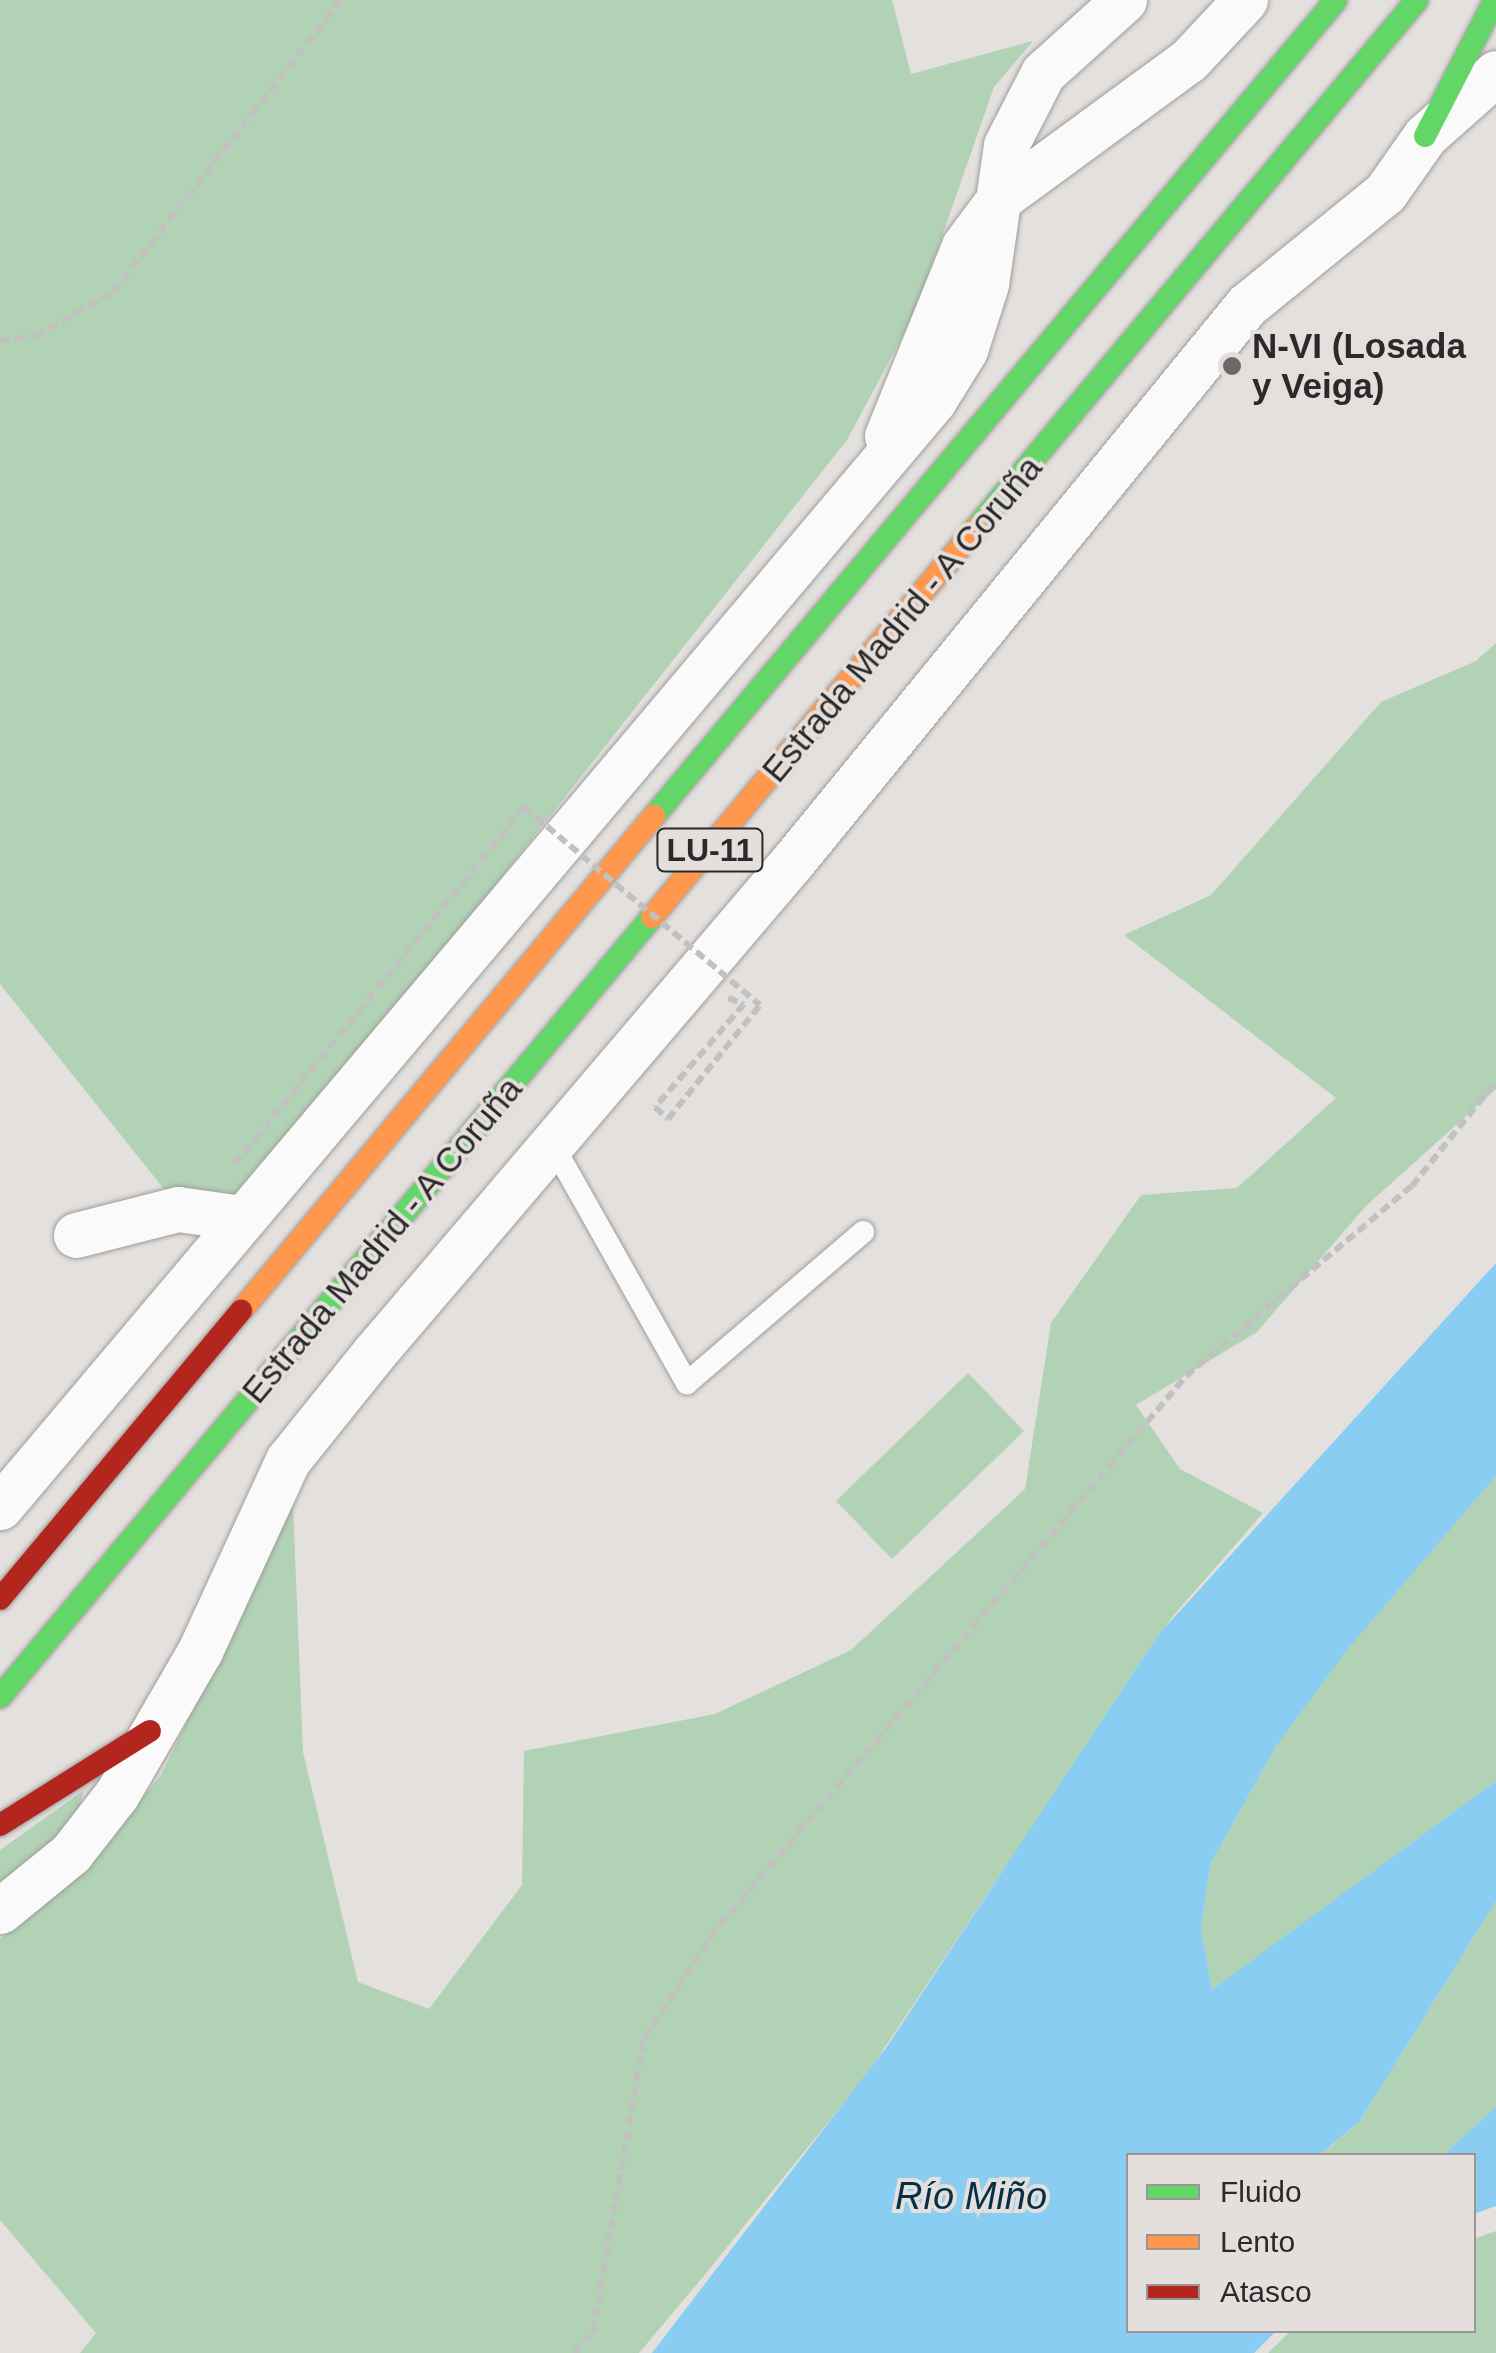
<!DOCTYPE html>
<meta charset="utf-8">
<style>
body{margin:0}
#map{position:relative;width:1496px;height:2353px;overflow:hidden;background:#e3e0de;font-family:Arial,sans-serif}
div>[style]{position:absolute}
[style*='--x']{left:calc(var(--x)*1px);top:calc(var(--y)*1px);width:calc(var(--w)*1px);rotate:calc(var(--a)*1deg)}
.green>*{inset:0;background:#b2d2b5}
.water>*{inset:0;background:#89cdf2}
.path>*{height:6px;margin-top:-3px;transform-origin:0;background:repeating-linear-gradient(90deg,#c2c1c1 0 10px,transparent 0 15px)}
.roads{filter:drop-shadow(0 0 2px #9f9d9b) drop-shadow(0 0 2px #9f9d9b)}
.lane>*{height:22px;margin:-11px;padding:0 11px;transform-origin:11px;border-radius:11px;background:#fbfafa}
.street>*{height:45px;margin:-22.5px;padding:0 22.5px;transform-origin:22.5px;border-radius:22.5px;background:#fbfafa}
.fast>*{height:22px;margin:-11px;padding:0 11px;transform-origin:11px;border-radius:11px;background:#63d668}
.slow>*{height:22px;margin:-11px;padding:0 11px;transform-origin:11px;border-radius:11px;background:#ff974d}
.jam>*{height:22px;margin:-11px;padding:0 11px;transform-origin:11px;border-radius:11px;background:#b3261e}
.path-bridge>*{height:6px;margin-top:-3px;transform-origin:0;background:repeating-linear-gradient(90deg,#c2c1c1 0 10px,transparent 0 15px)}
.dots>*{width:28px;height:28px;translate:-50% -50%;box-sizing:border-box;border:5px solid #e4dfdd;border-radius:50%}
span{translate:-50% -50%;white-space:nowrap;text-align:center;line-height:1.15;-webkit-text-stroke:8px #e4dfdd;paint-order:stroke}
.shield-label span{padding:2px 8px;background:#e4dfdd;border:2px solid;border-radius:8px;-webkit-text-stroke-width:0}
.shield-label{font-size:32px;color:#2b2929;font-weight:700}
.poi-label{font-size:35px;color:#2b2929;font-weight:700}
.left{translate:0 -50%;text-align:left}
.street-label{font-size:35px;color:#2b2929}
.water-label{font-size:38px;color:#043147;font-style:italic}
.legend{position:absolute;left:1126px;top:2153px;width:350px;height:180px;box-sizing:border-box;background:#e4dfdd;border:2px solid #9a9695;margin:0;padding:12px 18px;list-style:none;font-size:30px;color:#2b2929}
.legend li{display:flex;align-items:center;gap:20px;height:50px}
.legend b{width:50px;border:2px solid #9a9695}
</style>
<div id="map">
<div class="green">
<div style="clip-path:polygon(0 0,892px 0,911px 74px,1033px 41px,994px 87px,916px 311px,847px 440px,437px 959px,200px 1234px,0 984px)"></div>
<div style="clip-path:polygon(1496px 643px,1496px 1089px,1366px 1206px,1257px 1332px,1136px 1405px,1180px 1469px,1263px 1513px,1173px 1616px,867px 2074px,707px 2272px,639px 2353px,80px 2353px,96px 2333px,0 2220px,0 1939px,84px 1870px,161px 1775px,293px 1505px,303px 1752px,358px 1982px,429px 2009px,522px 1885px,524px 1751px,715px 1714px,851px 1650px,1025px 1489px,1051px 1323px,1141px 1195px,1237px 1188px,1336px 1098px,1124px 935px,1211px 895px,1381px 702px,1476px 661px)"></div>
<div style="clip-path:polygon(968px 1373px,1024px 1431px,892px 1559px,836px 1501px)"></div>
<div style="clip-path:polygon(1496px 1476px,1496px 1781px,1212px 1991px,1201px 1927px,1211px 1863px,1275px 1748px,1346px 1650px)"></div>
<div style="clip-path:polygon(84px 1790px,76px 1821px,0 1891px,0 1850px)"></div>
<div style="clip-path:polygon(1496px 1901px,1496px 2107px,1443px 2155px,1320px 2156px,1360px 2121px)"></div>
<div style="clip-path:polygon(1496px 2231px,1496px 2353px,1268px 2353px,1291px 2331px,1474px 2330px,1474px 2239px)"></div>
</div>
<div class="water">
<div style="clip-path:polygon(1496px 1263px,1496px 1476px,1346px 1651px,1275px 1748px,1211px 1863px,1201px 1927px,1212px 1990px,1496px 1781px,1496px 1901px,1360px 2121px,1320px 2155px,1128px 2156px,1128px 2330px,1276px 2331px,1254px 2353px,652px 2353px,888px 2045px,1159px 1634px)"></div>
<div style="clip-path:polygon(1496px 2107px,1496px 2206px,1474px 2214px,1474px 2156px,1443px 2155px)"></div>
</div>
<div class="path">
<div style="--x:0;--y:341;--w:36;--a:-8"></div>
<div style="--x:36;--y:336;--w:89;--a:-29.7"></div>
<div style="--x:113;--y:292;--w:370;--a:-52"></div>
<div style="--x:728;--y:998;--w:17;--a:21"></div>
<div style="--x:744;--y:1004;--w:136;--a:130.8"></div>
<div style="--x:655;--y:1107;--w:18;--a:43"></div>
<div style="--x:668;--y:1119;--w:146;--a:-51.1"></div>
<div style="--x:235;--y:1164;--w:459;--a:-51"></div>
<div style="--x:573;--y:2353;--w:29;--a:-46"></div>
<div style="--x:593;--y:2332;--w:298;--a:-80.2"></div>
<div style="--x:644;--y:2038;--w:136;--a:-56.1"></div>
<div style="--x:720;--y:1925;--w:720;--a:-49.67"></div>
<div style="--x:1186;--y:1376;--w:295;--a:-40.1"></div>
<div style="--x:1412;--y:1186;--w:134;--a:-51.3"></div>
</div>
<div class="roads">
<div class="lane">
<div style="--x:551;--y:1142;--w:277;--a:60.6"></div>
<div style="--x:687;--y:1383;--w:232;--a:-40.6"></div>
</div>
<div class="street">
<div style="--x:887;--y:436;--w:205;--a:-67.9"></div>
<div style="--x:964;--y:246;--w:59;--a:-53.3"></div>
<div style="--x:999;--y:199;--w:235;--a:-36.2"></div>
<div style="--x:1189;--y:60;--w:82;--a:-47"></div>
<div style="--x:76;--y:1235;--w:105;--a:-14.3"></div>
<div style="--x:178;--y:1209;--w:65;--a:8"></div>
<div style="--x:0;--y:1507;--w:1448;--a:-49.84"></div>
<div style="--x:934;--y:400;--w:59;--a:-58.2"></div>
<div style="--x:965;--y:350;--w:69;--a:-72.3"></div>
<div style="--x:986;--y:284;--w:140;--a:-81.8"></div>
<div style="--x:1006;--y:145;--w:81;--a:-62.8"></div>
<div style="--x:1043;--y:73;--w:109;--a:-42"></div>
<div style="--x:0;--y:1911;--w:92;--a:-39.2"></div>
<div style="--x:71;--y:1853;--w:75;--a:-52.1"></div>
<div style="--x:117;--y:1794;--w:165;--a:-59.9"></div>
<div style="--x:200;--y:1651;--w:210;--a:-65.3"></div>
<div style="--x:288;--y:1460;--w:137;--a:-51.2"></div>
<div style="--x:374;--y:1353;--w:646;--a:-49.58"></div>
<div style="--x:793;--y:861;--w:718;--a:-50.77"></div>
<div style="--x:1247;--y:305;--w:178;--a:-39.1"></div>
<div style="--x:1385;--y:193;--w:70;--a:-54.9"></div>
<div style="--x:1425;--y:136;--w:95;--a:-41.6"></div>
</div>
<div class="fast">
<div style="--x:1425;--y:136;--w:153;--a:-62.8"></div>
<div style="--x:976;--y:528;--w:688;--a:-50.13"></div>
<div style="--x:654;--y:816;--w:1063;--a:-50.11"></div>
<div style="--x:0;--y:1697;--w:1017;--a:-50.11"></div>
</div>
<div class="slow">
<div style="--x:652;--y:917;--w:506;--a:-50.21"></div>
<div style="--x:241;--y:1311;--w:645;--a:-50.16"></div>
</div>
<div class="jam">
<div style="--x:0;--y:1599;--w:376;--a:-50.1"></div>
<div style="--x:0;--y:1825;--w:177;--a:-32.1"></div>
</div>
</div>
<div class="path-bridge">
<div style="--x:524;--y:807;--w:308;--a:40"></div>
</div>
<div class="dots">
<div style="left:1232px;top:366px;background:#6b6968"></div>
</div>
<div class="shield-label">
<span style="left:710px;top:850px">LU-11</span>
</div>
<div class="poi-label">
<span class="left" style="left:1252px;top:366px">N-VI (Losada<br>y Veiga)</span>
</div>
<div class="street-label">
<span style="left:902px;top:619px;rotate:-50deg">Estrada Madrid - A Coruña</span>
<span style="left:382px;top:1240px;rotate:-50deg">Estrada Madrid - A Coruña</span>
</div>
<div class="water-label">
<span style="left:971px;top:2197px">Río Miño</span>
</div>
<ul class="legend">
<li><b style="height:12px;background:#63d668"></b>Fluido</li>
<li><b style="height:12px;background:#ff974d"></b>Lento</li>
<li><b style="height:12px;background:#b3261e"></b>Atasco</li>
</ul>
</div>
